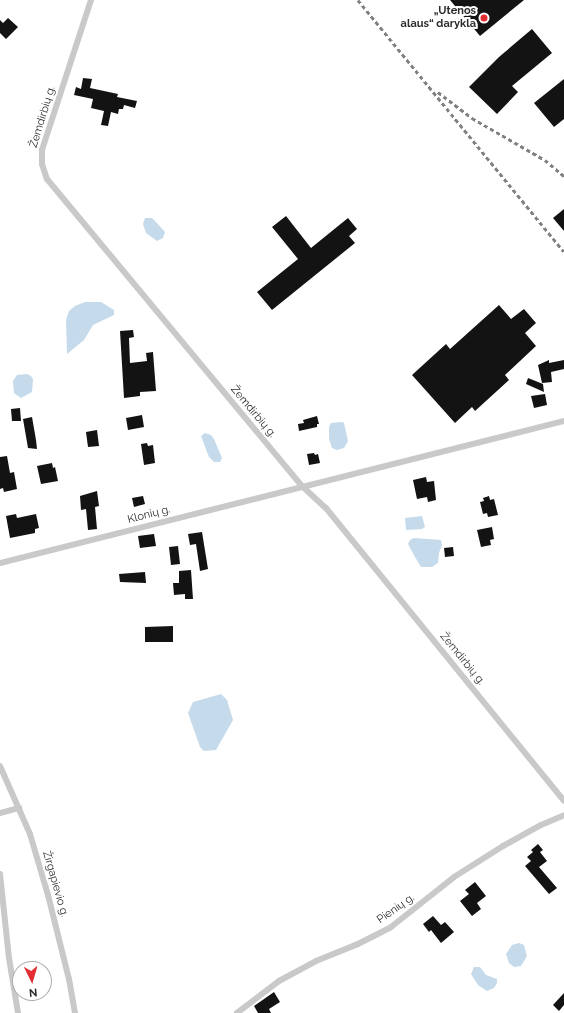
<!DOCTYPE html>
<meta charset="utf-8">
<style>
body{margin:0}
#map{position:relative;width:564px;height:1013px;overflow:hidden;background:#fff;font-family:Raleway,sans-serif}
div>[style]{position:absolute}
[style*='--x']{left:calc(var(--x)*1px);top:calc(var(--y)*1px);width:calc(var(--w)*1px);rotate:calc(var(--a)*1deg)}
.water>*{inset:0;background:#c5daea}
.building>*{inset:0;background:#131313}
.street>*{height:6px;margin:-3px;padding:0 3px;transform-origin:3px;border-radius:3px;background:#c9c9c9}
.rail>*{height:2.5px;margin-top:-1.25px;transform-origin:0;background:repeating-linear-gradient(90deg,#818181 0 4px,transparent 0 7px)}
.dots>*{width:11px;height:11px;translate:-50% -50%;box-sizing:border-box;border:2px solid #fff;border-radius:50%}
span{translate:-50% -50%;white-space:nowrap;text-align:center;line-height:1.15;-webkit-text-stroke:4px #fff;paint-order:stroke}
.poi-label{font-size:11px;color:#2c2c2c;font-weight:700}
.right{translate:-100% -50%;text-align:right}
.street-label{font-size:11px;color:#2c2c2c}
.north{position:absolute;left:12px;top:961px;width:40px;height:40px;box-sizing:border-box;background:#fff;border:1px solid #ababab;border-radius:50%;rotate:175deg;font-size:11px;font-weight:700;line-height:16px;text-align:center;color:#2c2c2c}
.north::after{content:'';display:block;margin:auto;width:14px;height:18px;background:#e22e32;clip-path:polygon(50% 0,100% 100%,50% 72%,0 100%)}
</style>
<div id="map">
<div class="water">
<div style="clip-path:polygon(145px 218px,152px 218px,155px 221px,165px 232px,163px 238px,157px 241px,146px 233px,143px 224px)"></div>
<div style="clip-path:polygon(85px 302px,101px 302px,114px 310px,114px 315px,93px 325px,84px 340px,67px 354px,66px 320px,69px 311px,75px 306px)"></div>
<div style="clip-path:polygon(27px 374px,31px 376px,33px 379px,32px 392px,21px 398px,14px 393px,13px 381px,17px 375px)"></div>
<div style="clip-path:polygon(342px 422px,344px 423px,348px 441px,344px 448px,337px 450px,332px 448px,329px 439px,329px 427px,331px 423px)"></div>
<div style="clip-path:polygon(205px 433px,211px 435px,214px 439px,222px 458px,220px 462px,214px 462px,209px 457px,201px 436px)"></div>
<div style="clip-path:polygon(422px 516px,425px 527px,422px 529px,406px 530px,405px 518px)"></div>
<div style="clip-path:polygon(414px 538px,441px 540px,442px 545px,439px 553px,438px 563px,432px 567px,421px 567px,415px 557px,408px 544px,410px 540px)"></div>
<div style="clip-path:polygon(221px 694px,227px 700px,233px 720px,216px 750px,204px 751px,200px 747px,188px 713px,193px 702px)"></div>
<div style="clip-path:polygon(519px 943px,524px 945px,527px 956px,521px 966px,514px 967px,509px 963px,506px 954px,512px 945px)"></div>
<div style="clip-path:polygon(474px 967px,480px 967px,486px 975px,497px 979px,497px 983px,494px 988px,487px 991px,478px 985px,471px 974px)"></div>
</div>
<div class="building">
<div style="clip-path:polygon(450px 0,524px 0,480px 36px)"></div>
<div style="clip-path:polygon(8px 18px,18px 27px,6px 39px,0 33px,0 20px,3px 23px)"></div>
<div style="clip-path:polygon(532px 29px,552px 53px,512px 86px,518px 92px,497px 114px,469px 87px,499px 57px)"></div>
<div style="clip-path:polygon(83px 78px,92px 79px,90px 88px,118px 94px,117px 97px,137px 101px,135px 108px,124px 105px,123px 109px,119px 109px,118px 114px,111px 112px,108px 126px,101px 125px,104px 111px,91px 108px,93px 99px,74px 95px,76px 87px,81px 89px)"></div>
<div style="clip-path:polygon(564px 79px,564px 119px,554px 127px,534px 103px)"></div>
<div style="clip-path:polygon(564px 209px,564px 231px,553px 218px)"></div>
<div style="clip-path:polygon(286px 216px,311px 248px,348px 218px,357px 229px,349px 236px,355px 243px,272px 310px,257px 292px,298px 259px,272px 227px)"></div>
<div style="clip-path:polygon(499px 305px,511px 319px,524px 309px,536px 323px,525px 333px,536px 346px,505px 375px,509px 380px,475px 411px,472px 407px,455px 423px,412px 375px,446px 344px,450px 349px)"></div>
<div style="clip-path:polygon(133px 330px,134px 337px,129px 338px,130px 363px,147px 361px,146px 353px,153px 352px,156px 391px,140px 392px,140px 396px,124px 398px,120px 331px)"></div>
<div style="clip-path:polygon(549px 360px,549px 363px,564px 360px,564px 369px,551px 372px,552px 382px,542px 383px,538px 365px)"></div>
<div style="clip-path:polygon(528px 378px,543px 384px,544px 392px,526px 384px)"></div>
<div style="clip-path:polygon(545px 394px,547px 405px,534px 408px,531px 396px)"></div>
<div style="clip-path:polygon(20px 408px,21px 421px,12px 421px,11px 409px)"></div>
<div style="clip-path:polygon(142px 415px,144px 427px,128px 430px,126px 418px)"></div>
<div style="clip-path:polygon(317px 416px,319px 424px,317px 424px,317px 427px,299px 431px,298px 424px,304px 423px,303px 420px)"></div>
<div style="clip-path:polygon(32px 417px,36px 440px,37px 449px,28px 448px,23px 419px)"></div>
<div style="clip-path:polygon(97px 430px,99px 446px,88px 447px,86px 432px)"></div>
<div style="clip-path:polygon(147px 443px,148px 446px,153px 445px,155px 463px,144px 465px,141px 444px)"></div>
<div style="clip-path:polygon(314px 453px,315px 455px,318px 454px,320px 463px,309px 465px,307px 454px)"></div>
<div style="clip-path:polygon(7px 456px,10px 473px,14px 472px,17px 489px,4px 492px,3px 488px,0 489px,0 457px)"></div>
<div style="clip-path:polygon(52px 463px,53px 468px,55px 467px,58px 481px,41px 484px,37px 466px)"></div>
<div style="clip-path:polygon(426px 477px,427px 482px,434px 481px,436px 500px,428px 502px,427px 497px,417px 499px,413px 480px)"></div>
<div style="clip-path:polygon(97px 491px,99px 506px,95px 507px,97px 529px,88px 530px,86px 509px,81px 510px,80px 496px)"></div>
<div style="clip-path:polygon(143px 496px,145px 504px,134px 507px,132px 498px)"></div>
<div style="clip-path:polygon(489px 496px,490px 500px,494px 499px,498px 515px,488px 517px,487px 513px,483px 514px,480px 502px,484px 501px,483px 498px)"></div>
<div style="clip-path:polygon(16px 514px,17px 518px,36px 514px,39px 528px,35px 529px,35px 533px,10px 538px,6px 516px)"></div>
<div style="clip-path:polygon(492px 527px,494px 539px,490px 540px,491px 545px,481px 547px,477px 530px)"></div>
<div style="clip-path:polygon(202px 532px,208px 569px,200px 571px,196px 544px,190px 545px,188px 534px)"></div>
<div style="clip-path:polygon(154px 534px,156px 546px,140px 548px,138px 536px)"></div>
<div style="clip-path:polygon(178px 546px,180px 564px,171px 565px,169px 547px)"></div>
<div style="clip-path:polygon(453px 547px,454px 556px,445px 557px,444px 548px)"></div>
<div style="clip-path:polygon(191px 570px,193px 599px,185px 599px,185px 594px,174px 595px,173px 583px,179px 583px,179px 571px)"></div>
<div style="clip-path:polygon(145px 572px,146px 583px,120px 582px,119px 574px)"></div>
<div style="clip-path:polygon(173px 626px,173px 642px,145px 642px,145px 627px)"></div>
<div style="clip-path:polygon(538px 844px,543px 850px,540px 852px,547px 861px,539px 867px,557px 888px,549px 894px,525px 866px,531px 861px,527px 857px,533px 852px,531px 850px)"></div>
<div style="clip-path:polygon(475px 882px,486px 896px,477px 903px,481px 909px,472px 916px,460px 901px,469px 894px,465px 890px)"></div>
<div style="clip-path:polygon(433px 916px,441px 925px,445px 922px,454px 932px,441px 943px,431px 930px,429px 932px,423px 924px)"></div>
<div style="clip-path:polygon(274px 992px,280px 1002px,269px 1009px,271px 1013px,258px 1013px,254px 1006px)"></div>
<div style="clip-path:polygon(564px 993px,564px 1005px,559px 1011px,553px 1005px)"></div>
</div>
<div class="street">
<div style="--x:91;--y:0;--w:158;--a:108.1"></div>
<div style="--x:42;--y:150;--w:14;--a:90"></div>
<div style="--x:42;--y:164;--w:16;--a:72"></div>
<div style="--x:47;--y:179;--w:399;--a:50.3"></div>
<div style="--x:302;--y:486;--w:33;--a:43"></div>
<div style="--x:326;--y:508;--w:377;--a:50.9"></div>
<div style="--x:0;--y:563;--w:582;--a:-14.13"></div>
<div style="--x:0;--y:766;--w:74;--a:66.2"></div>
<div style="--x:30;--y:834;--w:64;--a:73.6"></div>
<div style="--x:48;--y:895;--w:87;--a:76"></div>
<div style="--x:69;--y:979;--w:35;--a:80"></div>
<div style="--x:0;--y:813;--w:20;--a:-15"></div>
<div style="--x:0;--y:874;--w:84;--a:83.9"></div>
<div style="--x:9;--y:958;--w:56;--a:80.7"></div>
<div style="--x:237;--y:1013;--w:53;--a:-37.3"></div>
<div style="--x:279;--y:981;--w:42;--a:-28.4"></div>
<div style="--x:316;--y:961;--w:45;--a:-22"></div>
<div style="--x:358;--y:944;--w:37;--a:-27"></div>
<div style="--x:391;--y:927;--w:80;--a:-38.4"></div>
<div style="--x:454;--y:877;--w:58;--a:-32.3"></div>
<div style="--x:503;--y:846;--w:43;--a:-28.9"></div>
<div style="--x:541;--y:825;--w:25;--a:-23"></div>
</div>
<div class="rail">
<div style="--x:358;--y:0;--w:325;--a:50.7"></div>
<div style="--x:438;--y:92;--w:43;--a:37.4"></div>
<div style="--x:472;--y:118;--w:84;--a:29.9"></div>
<div style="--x:545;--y:160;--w:25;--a:40"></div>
</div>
<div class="dots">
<div style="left:484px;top:18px;background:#e22e32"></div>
</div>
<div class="poi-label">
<span class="right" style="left:476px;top:18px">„Utenos<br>alaus“ darykla</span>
</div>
<div class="street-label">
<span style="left:43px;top:117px;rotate:-73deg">Žemdirbių g.</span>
<span style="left:253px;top:412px;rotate:50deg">Žemdirbių g.</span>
<span style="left:149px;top:515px;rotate:-14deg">Klonių g.</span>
<span style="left:462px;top:659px;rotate:51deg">Žemdirbių g.</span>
<span style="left:55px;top:884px;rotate:74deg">Žirgapievio g.</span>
<span style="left:396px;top:909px;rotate:-35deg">Pienių g.</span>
</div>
<div class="north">N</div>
</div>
